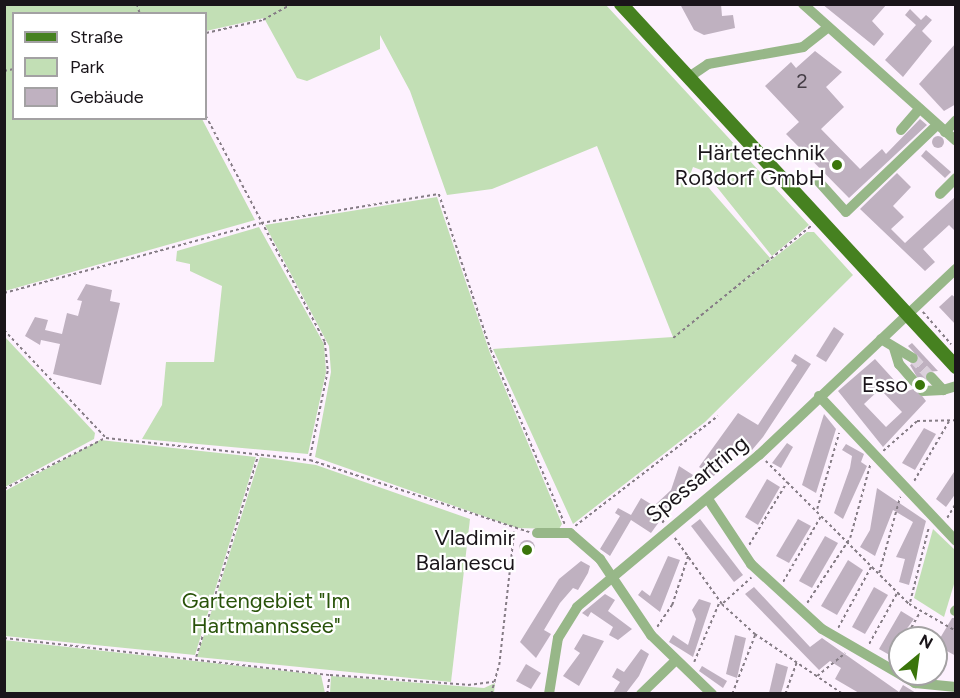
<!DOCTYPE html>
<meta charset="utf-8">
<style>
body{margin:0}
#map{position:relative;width:960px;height:698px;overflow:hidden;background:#fdf1fe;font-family:Figtree,sans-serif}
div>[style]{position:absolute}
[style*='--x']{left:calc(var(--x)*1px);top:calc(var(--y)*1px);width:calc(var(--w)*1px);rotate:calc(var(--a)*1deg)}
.green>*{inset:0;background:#c2dfb5}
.building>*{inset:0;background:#bfb1c0}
.round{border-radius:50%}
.minor-tunnel>*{height:10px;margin-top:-5px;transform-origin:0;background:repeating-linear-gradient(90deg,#dbd0dc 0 10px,transparent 0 15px)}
.path>*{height:1.5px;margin-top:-0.75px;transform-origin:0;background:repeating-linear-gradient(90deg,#857c85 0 3px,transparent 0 6px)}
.minor>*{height:10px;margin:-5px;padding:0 5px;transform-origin:5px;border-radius:5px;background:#97b788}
.major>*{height:14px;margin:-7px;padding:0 7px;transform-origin:7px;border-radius:7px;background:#468120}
.dots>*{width:16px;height:16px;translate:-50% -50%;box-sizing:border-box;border:3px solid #fff;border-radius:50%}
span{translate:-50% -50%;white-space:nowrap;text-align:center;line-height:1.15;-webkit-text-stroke:4.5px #fff;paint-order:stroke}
.number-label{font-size:20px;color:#433c44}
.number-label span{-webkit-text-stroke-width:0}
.poi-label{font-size:22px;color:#1a151a}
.right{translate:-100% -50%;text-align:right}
.street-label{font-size:22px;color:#1a151a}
.park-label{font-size:22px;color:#29530a}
.frame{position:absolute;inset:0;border:6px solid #1a151a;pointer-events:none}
.legend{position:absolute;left:12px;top:12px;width:195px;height:108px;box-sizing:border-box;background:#fff;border:2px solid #a3a1a3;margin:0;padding:8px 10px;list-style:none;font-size:18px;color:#1a151a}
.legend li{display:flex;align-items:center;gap:12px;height:30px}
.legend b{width:30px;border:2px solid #a3a1a3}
.north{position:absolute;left:888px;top:626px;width:60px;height:60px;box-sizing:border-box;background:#fff;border:2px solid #a3a1a3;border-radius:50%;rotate:29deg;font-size:16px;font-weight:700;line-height:24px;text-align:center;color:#1a151a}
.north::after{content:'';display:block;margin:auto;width:21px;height:27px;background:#3a750a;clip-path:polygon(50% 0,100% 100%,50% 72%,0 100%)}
</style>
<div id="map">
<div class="green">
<div style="clip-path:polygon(5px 4px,606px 5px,809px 225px,772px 256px,704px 171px,693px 167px,689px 178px,708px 187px,771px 259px,725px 296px,807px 232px,814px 232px,853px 275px,705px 422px,573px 524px,493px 349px,673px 337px,597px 146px,492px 189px,447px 195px,410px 91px,380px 35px,380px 49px,307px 81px,297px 78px,264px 18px,206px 31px,206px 14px,14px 14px,14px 118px,202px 119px,255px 220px,5px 291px)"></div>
<div style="clip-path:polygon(437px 197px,490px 353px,562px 524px,559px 529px,517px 528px,315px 457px,331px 372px,329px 346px,265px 225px)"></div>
<div style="clip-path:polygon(259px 227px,324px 344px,326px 372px,308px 454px,142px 439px,162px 405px,166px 362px,214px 362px,222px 286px,190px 271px,190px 264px,176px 261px,177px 251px)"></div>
<div style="clip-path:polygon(5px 337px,95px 433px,94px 439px,5px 487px)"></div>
<div style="clip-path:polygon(100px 440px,256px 457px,195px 655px,5px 636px,5px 491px)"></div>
<div style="clip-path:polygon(260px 457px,316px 465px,470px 519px,451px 682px,197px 657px)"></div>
<div style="clip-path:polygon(933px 529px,955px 550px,955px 581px,944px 617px,914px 598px)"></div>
<div style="clip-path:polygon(4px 640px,321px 675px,325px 693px,5px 693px)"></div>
<div style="clip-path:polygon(331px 676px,484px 688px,495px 683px,494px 693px,330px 693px)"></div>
</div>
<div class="building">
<div style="clip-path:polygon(680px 4px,721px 4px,722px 16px,733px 15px,735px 28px,704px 35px,694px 30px)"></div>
<div style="clip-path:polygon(822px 4px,887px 4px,872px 21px,884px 34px,874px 46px)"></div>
<div style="clip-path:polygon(910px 9px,921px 20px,926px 15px,932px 20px,922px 31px,932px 41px,903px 77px,885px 60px,916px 25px,905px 15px)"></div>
<div style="clip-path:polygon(956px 43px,956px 104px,944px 111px,919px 84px)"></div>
<div style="clip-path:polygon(815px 51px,842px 72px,826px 87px,844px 107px,821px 129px,860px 169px,882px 149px,886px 154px,920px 119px,927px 125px,849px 198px,786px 134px,799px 122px,765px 86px,791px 62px,796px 68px)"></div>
<div class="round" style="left:932px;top:136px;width:12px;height:12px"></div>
<div style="clip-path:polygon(926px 150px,951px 172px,945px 178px,921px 156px)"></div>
<div style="clip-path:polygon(897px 173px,911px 187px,893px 206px,904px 217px,891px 229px,905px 243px,956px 196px,956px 232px,949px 225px,923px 249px,935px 262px,925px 271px,860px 209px)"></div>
<div style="clip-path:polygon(86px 284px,112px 290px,110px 301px,120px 303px,101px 385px,53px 374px,60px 344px,41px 340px,40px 345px,25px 336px,35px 317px,48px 320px,45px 330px,62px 334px,67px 313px,78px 316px,82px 301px,77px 300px)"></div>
<div style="clip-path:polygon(952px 295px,956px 298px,956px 325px,939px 307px)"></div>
<div style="clip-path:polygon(834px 327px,844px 334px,826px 362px,816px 356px)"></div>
<div style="clip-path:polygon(912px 343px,938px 371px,926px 372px,927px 383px,921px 384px,910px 365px,920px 359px,908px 346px)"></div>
<div style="clip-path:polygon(795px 354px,811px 364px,763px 437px,752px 450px,736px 440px,714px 476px,699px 467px,738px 413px,758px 425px,797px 365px,791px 361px)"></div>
<div style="clip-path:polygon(evenodd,875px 359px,905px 392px,916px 388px,926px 401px,883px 447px,838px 391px,875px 359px,880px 389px,902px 412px,886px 427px,864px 404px,880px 389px)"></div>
<div style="clip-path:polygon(824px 414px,836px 429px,816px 493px,802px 485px)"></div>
<div style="clip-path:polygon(924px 428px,936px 434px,915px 470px,902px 463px)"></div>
<div style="clip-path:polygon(787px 443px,793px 447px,781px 468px,772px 463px)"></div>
<div style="clip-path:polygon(846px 444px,864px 454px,861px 462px,867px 466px,843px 519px,834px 513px,850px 468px,852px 456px,842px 450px)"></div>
<div style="clip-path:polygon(679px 466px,693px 475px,651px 533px,631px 520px,610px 556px,600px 549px,620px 516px,615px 513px,618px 508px,631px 515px,641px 498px,654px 506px,671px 490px)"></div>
<div style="clip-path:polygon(956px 469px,956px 493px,946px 507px,936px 499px)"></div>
<div style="clip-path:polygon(767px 479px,780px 487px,758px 525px,745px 517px)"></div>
<div style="clip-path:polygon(877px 488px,926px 521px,909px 585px,899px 582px,905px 559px,896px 557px,913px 522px,893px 510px,875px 556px,860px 547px,870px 530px)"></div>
<div style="clip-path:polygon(700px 519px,743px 575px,734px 582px,691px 526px)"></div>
<div style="clip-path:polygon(798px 519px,811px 526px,789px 563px,776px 556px)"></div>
<div style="clip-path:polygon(825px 536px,838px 543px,812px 588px,799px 581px)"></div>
<div class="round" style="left:519px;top:540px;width:16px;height:16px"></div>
<div style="clip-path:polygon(668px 556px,680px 560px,660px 612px,638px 595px,642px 590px,650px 596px)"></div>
<div style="clip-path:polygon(848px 560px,863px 570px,837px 615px,821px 606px)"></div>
<div style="clip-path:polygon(581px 561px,590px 566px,588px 573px,578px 590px,573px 588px,560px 603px,544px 630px,551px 634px,536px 658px,520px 642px,559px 579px)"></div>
<div style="clip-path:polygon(754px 587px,810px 647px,822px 638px,899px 692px,903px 685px,916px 693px,859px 693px,835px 679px,841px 668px,830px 661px,819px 670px,745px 594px)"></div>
<div style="clip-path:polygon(874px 587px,888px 595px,865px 634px,852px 627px)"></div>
<div style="clip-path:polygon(605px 594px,615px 600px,608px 611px,632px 629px,618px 640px,609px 635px,613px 627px,591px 612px,588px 617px,582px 613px)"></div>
<div style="clip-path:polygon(699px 599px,711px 603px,693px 657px,669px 642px,673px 635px,688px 645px,696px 619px,692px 610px)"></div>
<div style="clip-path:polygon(901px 611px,914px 619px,900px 638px,900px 661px,879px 649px)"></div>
<div style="clip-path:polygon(952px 618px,956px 618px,956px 656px,936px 645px)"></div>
<div style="clip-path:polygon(583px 634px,604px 641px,579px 686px,563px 676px,580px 653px,574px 649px)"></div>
<div style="clip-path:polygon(735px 635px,746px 638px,737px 678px,726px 674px)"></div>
<div style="clip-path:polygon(641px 649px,649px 654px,639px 676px,626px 693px,613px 693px,620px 682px,612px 677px,617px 668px,624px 672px)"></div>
<div style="clip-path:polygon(776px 663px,788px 667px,784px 683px,781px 693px,769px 693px)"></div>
<div style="clip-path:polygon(526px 664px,541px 673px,531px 689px,516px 681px)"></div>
<div style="clip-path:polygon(702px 666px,727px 681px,723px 688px,699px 671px)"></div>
</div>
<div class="minor-tunnel">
<div style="--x:913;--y:358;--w:26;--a:47"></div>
</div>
<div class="path">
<div style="--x:137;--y:4;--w:10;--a:73"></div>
<div style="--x:206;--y:33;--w:58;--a:-12.8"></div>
<div style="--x:263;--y:20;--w:33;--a:-29"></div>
<div style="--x:4;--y:71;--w:10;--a:-11"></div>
<div style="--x:206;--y:116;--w:255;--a:62.2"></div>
<div style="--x:325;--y:342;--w:29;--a:84"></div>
<div style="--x:328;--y:371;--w:90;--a:101.6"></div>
<div style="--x:4;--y:293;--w:266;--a:-15.2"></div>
<div style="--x:261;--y:223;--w:180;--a:-9.3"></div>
<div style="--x:439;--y:194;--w:164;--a:71.6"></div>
<div style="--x:491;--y:350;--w:189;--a:67"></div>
<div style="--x:923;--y:312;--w:43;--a:48.8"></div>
<div style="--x:4;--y:330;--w:149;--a:46.6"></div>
<div style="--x:106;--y:438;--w:205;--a:6.2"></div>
<div style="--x:310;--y:460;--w:231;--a:18.2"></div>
<div style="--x:673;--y:338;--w:178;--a:-39.1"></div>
<div style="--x:883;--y:451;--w:45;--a:-41.4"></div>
<div style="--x:917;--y:421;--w:39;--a:-1"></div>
<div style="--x:766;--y:461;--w:202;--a:45"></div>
<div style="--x:909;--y:604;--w:54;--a:29.9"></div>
<div style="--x:914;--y:481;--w:69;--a:-59.7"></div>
<div style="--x:4;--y:489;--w:113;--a:-26.8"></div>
<div style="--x:817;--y:509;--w:79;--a:-73.9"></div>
<div style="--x:947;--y:518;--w:17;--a:-59"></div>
<div style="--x:662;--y:523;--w:7;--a:-56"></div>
<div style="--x:575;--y:526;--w:180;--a:-37.6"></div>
<div style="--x:675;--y:538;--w:81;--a:54.5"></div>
<div style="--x:722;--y:604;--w:45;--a:42.3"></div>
<div style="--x:755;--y:634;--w:107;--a:34.3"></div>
<div style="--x:749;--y:545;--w:74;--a:-58.9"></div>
<div style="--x:879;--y:573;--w:79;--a:-74.6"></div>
<div style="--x:783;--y:582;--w:76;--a:-60.1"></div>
<div style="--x:910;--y:602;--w:78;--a:-76"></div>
<div style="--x:723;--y:603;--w:38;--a:-42"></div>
<div style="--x:807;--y:603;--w:78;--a:-56.5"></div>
<div style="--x:850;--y:538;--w:76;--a:-74.7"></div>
<div style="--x:657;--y:627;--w:27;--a:-56"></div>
<div style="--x:672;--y:605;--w:52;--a:-71.9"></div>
<div style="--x:838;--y:628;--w:69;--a:-61.6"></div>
<div style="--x:4;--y:638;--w:328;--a:6.5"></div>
<div style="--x:330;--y:675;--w:138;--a:4.1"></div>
<div style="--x:468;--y:685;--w:26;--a:-7"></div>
<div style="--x:905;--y:638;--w:30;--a:-60"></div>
<div style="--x:869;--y:644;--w:58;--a:-61.2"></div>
<div style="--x:196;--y:657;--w:211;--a:-72.9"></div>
<div style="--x:893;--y:659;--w:14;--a:-60"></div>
<div style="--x:694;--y:662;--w:64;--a:-67"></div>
<div style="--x:817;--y:676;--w:36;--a:-39"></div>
<div style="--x:327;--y:694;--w:17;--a:-83"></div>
<div style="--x:491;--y:694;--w:30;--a:-75"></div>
<div style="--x:499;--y:665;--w:134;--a:-83.6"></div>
<div style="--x:732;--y:694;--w:63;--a:-68.7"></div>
<div style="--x:785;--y:694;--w:33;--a:-70"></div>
</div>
<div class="minor">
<div style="--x:803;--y:4;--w:205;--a:41.8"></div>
<div style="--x:689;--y:77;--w:23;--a:-34"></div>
<div style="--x:708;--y:64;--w:97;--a:-10.1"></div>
<div style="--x:803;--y:47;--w:31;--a:-38"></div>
<div style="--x:901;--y:130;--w:28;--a:-49"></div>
<div style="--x:945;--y:132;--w:16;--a:-47"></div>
<div style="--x:819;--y:182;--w:40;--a:48"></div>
<div style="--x:846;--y:212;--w:126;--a:-43.7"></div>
<div style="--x:940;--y:194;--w:23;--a:-45"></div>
<div style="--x:881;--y:339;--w:37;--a:31"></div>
<div style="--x:894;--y:348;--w:17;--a:73"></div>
<div style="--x:899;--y:364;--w:23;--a:49"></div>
<div style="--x:931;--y:377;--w:18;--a:47"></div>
<div style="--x:943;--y:390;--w:14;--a:-17"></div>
<div style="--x:923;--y:391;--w:20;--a:-3"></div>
<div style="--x:819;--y:396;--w:199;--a:46.6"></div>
<div style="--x:708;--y:499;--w:78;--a:56.5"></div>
<div style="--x:751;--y:564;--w:96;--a:42.5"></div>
<div style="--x:822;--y:629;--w:108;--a:30.1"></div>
<div style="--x:915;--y:683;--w:41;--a:5.6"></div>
<div style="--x:537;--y:533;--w:33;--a:0"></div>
<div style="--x:570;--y:533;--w:40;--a:41"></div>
<div style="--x:600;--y:559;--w:92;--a:56.1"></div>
<div style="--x:651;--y:635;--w:85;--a:44"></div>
<div style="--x:955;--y:611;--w:1;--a:-45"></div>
<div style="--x:549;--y:694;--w:57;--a:-80.9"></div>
<div style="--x:558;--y:638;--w:36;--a:-58"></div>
<div style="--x:577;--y:607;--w:237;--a:-39.9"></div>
<div style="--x:759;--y:455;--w:271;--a:-43.4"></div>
<div style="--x:641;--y:694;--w:46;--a:-44.1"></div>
</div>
<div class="major">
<div style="--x:621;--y:4;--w:494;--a:47.3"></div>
</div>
<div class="dots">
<div style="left:837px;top:165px;background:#3a750a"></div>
<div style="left:920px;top:385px;background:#3a750a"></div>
<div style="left:527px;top:550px;background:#3a750a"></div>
</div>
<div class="number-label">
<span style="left:802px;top:81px">2</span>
</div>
<div class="poi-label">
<span class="right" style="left:825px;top:165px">Härtetechnik<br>Roßdorf GmbH</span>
<span class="right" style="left:908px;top:385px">Esso</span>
<span class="right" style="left:515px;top:550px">Vladimir<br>Balanescu</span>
</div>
<div class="street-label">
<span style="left:697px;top:479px;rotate:-39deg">Spessartring</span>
</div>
<div class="park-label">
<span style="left:266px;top:613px">Gartengebiet "Im<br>Hartmannssee"</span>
</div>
<div class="frame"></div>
<ul class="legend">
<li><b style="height:8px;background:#468120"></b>Straße</li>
<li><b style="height:16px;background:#c2dfb5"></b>Park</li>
<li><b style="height:16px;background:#bfb1c0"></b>Gebäude</li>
</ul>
<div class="north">N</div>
</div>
